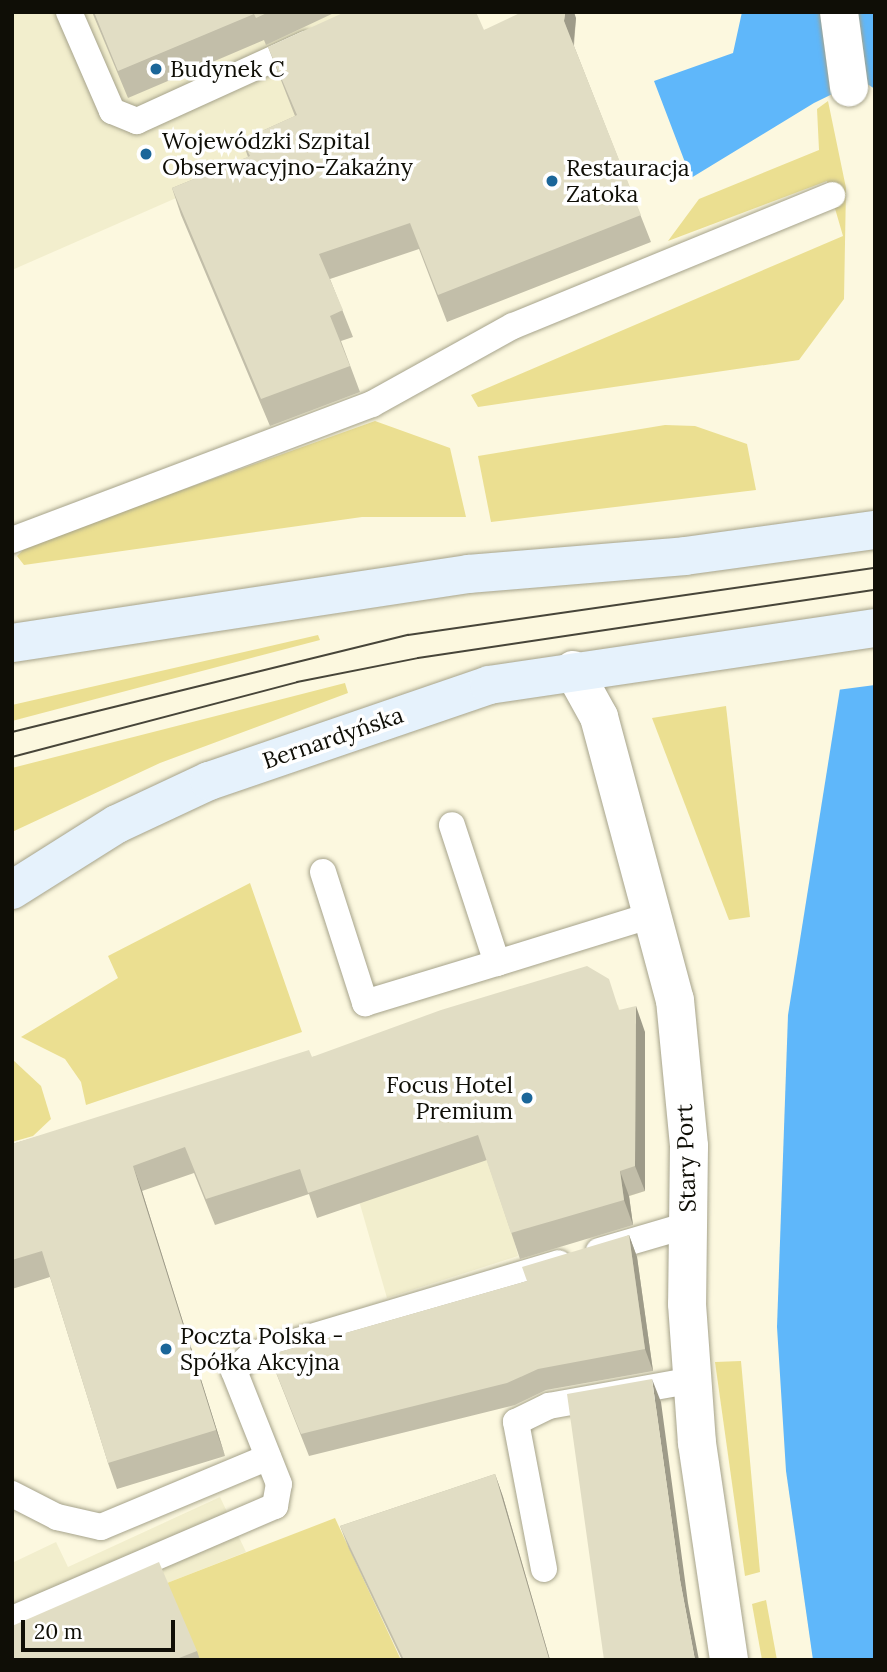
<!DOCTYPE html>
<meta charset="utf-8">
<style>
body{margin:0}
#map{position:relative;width:887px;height:1672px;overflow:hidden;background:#fcf8df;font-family:Lora,serif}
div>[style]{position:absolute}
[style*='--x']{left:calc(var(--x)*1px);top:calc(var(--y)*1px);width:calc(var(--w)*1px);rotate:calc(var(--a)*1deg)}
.built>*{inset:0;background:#f2eecd}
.green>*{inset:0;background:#ebdf91}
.water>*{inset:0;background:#5fb7fa}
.pier>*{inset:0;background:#fcf8df}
.roads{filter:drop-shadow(0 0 2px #a6a38b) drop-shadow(0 0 2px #a6a38b)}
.lane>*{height:26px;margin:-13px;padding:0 13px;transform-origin:13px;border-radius:13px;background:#fff}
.street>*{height:38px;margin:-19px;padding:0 19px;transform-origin:19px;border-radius:19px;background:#fff}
.secondary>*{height:38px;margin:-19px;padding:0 19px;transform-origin:19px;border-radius:19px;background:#e6f2fc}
.tram>*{height:2px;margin:-1px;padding:0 1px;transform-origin:1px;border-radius:1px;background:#474539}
.wall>*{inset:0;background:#c2bea9}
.shaded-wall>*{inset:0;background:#9e9b89}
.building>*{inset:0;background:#e1ddc4}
.dots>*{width:19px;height:19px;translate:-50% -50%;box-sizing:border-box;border:4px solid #fff;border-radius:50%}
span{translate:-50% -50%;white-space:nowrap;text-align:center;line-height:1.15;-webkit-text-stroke:7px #fff;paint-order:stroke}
.poi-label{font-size:23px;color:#0f0e06}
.left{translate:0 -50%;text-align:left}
.right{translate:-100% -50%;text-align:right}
.street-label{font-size:23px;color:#0f0e06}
.frame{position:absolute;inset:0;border:14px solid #0f0e06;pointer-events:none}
.scale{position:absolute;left:21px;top:1620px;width:154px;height:32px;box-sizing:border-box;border:4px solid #0f0e06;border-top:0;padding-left:9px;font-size:21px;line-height:24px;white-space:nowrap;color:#0f0e06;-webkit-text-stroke:5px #fff;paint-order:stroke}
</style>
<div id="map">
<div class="built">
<div style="clip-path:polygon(12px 12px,411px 12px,306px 141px,12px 270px)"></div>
<div style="clip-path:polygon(596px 992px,618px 1005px,628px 1036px,645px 1032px,645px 1191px,513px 1236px,518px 1256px,387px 1298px,353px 1180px)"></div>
<div style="clip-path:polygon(220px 1497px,246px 1552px,167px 1583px,199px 1660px,12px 1660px,12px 1563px,56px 1542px,68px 1567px)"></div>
</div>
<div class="green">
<div style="clip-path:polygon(828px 101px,846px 188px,844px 299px,799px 360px,478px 407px,471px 395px,843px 236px,827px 181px,668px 241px,699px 199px,819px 150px,817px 109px)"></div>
<div style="clip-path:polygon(375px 421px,450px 448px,466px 517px,362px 517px,24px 565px,17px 556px,28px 545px)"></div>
<div style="clip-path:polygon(665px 425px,695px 426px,747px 444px,756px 490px,491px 522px,478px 456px)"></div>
<div style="clip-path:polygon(318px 635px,320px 640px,12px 721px,12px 705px)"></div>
<div style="clip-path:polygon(345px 683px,348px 693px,160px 763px,12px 832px,12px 768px)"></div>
<div style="clip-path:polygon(726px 706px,750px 917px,729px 920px,652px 718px)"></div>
<div style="clip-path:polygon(250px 883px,302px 1032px,86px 1105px,81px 1082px,65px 1059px,21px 1037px,118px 978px,108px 956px)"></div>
<div style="clip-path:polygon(12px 1059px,41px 1086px,51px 1119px,33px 1136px,12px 1142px)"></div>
<div style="clip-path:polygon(741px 1361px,760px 1572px,745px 1576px,715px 1362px)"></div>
<div style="clip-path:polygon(335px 1518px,401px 1660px,199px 1660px,167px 1583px)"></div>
<div style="clip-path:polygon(766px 1600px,777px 1660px,762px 1660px,752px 1604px)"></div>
</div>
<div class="water">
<div style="clip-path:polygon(742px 12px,875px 12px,875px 89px,861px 80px,814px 103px,691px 178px,654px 81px,733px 53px)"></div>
<div style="clip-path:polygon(875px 469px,875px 1660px,813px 1660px,786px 1471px,777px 1327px,788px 1015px)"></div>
</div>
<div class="pier">
<div style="clip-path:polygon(875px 472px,875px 685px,837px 690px,871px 473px)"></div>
</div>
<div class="roads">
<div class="lane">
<div style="--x:69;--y:12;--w:108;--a:66.5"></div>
<div style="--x:112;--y:111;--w:27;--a:22"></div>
<div style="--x:137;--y:121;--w:186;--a:-24.5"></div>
<div style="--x:12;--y:540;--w:385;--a:-20.7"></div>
<div style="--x:372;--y:404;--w:161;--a:-29"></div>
<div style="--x:513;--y:326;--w:345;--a:-22.3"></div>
<div style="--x:323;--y:872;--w:138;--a:72.2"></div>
<div style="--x:365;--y:1003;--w:138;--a:-16.9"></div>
<div style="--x:497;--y:963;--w:145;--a:-108.1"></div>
<div style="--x:497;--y:963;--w:165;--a:-17.2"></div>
<div style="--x:599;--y:1251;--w:93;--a:-16.3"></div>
<div style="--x:12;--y:1494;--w:51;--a:27.1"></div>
<div style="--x:57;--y:1517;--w:45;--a:12.8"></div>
<div style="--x:101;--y:1527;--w:181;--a:-22.7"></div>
<div style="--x:544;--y:1569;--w:150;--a:-100.8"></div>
<div style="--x:516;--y:1422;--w:37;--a:-26"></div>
<div style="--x:549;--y:1406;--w:146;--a:-10.2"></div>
<div style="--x:17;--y:1617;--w:281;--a:-23.3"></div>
<div style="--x:275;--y:1506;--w:22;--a:-80"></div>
<div style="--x:279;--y:1484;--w:122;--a:-111.7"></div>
<div style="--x:234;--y:1371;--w:23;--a:-43"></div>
<div style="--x:251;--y:1355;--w:321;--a:-16.6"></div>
</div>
<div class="street">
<div style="--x:839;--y:12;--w:76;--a:82.4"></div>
<div style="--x:573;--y:670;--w:54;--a:61"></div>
<div style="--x:599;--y:717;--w:293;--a:75"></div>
<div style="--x:675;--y:1000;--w:147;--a:84.5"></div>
<div style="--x:689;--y:1146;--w:158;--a:90.7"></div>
<div style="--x:687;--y:1304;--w:139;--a:85.9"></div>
<div style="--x:697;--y:1443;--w:219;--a:81.6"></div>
</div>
<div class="secondary">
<div style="--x:12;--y:643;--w:461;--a:-8.6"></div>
<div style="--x:468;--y:574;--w:218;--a:-4.7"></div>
<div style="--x:685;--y:556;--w:192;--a:-7.8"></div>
<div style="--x:12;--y:890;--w:124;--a:-32.2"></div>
<div style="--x:117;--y:824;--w:102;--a:-25.1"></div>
<div style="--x:209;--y:781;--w:296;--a:-18.9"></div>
<div style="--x:489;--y:685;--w:390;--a:-8.4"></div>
</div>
</div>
<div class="tram">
<div style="--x:12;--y:732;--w:408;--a:-13.8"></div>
<div style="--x:408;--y:635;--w:472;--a:-8.2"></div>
<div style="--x:12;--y:757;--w:295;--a:-14.7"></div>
<div style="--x:297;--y:682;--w:123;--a:-11.2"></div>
<div style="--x:418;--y:658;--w:462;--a:-8.5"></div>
</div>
<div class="wall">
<div style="clip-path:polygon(92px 12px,336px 12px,266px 45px,264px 40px,128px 98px)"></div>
<div style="clip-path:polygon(576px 18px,574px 46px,651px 242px,447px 322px,419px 249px,330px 279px,353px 337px,341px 341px,360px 392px,270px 426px,181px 215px,172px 188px,248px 157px,242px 140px,295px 116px,268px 47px,484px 30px)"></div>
<div style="clip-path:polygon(620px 1010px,645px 1032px,645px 1191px,629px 1196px,633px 1225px,520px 1259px,487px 1160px,317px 1218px,309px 1194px,215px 1225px,194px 1173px,142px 1191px,225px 1456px,117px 1489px,108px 1463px,50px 1277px,12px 1289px,12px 1144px,312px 1057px)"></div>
<div style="clip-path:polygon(629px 1235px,637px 1257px,653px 1371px,546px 1390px,515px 1405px,309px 1456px,269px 1355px,527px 1281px)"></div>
<div style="clip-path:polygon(495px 1474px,503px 1497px,550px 1660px,402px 1660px,349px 1549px,340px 1526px)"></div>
<div style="clip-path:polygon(197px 1651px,200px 1660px,12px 1660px)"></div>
</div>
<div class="shaded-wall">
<div style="clip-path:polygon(565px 12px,574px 12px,576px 18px,573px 48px,564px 21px)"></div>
<div style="clip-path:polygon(636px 1006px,645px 1032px,645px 1191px,635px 1166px)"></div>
<div style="clip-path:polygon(133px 1166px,142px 1191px,225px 1456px,216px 1430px)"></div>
<div style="clip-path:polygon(620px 1171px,629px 1196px,633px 1225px,624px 1200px)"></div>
<div style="clip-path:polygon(629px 1235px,637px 1257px,653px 1371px,645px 1349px)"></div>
<div style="clip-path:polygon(652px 1379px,661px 1402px,688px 1603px,699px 1660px,695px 1660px,680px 1580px)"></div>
<div style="clip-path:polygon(495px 1474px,503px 1497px,550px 1660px,549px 1660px)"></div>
</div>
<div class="building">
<div style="clip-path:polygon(94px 12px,269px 12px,256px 18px,254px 14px,118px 71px)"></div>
<div style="clip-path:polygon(345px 12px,476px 12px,484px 30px,522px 12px,565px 12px,564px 21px,641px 215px,438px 295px,410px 223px,319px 254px,343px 310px,330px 316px,350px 366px,261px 399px,172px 188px,250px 156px,242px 140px,297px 115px,268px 47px)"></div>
<div style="clip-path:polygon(587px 966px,609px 979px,619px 1010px,636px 1006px,635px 1166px,620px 1171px,624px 1200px,511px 1233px,478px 1135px,308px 1193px,300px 1169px,206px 1199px,185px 1147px,133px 1166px,216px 1430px,108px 1463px,42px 1251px,12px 1260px,12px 1144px,309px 1050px,312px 1057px,441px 1010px)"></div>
<div style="clip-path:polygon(629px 1235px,645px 1349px,538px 1369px,507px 1383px,301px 1434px,269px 1355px,527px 1281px,522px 1267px)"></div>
<div style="clip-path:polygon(652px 1379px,680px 1580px,695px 1660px,604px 1660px,567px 1394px)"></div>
<div style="clip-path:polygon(495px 1474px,549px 1659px,404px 1660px,340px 1526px)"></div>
<div style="clip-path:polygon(159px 1562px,197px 1651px,174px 1660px,12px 1660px,12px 1626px)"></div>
</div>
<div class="dots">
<div style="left:156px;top:69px;background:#1b6699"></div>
<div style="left:146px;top:154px;background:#1b6699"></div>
<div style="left:552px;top:181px;background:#1b6699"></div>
<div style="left:527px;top:1098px;background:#1b6699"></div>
<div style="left:166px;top:1349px;background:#1b6699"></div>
</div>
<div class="poi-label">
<span class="left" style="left:170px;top:69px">Budynek C</span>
<span class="left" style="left:162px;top:154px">Wojewódzki Szpital<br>Obserwacyjno-Zakaźny</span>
<span class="left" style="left:566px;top:181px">Restauracja<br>Zatoka</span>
<span class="right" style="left:513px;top:1098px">Focus Hotel<br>Premium</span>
<span class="left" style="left:180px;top:1349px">Poczta Polska -<br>Spółka Akcyjna</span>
</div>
<div class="street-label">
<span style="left:333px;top:738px;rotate:-19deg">Bernardyńska</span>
<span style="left:686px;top:1158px;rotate:-92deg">Stary Port</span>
</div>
<div class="frame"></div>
<div class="scale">20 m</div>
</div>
